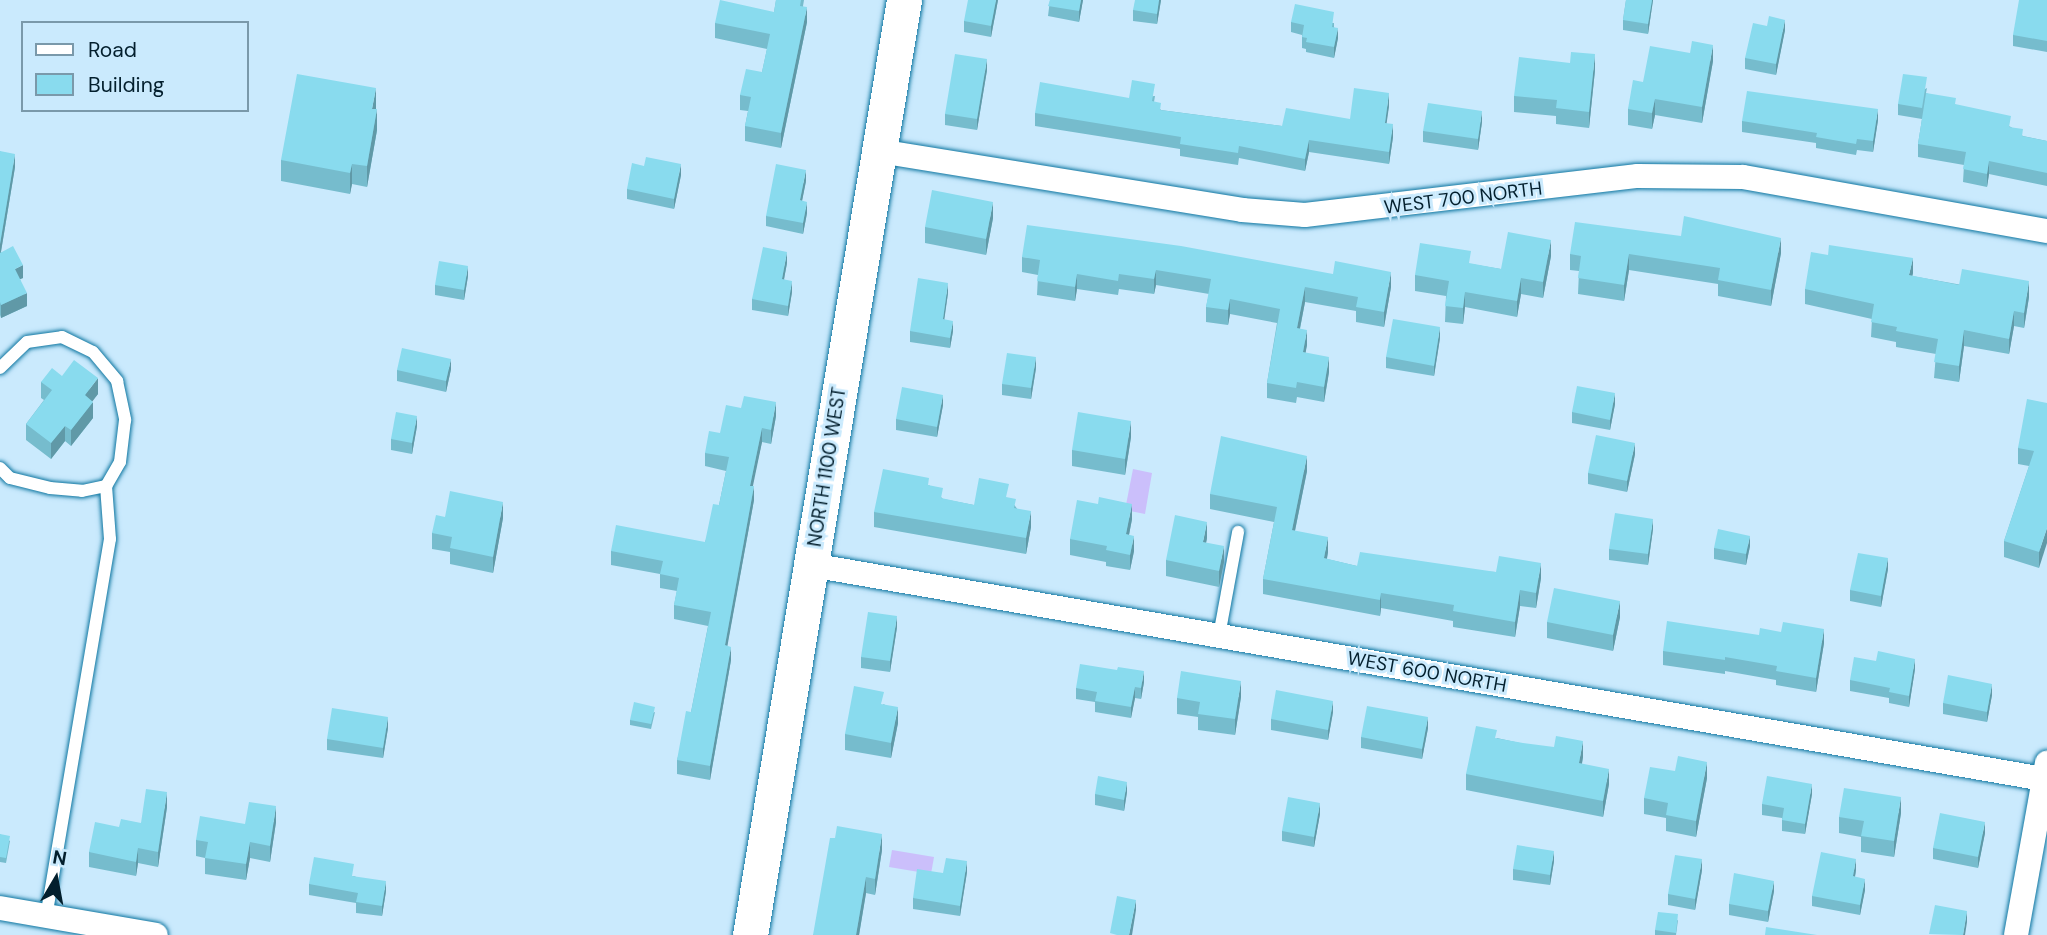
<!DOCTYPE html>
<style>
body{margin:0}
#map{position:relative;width:2047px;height:935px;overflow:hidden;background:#caeafd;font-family:"DM Sans",sans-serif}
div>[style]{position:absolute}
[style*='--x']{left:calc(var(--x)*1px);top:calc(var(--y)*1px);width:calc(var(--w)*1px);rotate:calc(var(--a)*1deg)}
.water>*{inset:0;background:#cbbffb}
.roads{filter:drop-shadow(0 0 2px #0e76a1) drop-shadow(0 0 2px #0e76a1)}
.lane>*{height:12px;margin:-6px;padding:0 6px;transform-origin:6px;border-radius:6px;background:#fff}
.street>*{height:24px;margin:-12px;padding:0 12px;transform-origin:12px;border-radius:12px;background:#fff}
.secondary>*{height:35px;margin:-17.5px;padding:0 17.5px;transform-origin:17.5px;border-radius:17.5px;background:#fff}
.wall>*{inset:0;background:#76bccd}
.shaded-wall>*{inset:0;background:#6099a7}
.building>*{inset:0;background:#89dbee}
span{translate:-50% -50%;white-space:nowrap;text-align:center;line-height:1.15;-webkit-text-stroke:6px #caeafd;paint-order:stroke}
.street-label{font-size:19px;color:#031f2d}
.legend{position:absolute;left:21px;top:21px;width:228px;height:91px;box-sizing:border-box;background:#caeafd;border:2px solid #7a99aa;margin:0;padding:9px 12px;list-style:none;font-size:21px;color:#031f2d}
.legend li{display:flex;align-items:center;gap:14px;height:35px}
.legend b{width:35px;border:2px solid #7a99aa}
.north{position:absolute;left:21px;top:844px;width:70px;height:70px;-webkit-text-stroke:5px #caeafd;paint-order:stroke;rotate:10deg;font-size:19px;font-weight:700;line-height:28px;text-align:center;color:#031f2d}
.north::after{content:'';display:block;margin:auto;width:24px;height:32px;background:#031f2d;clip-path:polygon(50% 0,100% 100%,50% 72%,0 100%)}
</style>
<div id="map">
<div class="water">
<div style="clip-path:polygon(1133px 469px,1152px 473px,1145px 514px,1125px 510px)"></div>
<div style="clip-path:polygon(892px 850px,934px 857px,931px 874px,889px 867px)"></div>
</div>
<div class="roads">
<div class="lane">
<div style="--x:0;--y:368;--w:37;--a:-44"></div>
<div style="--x:27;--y:342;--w:35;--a:-8"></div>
<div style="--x:62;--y:337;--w:34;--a:26"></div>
<div style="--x:93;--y:352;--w:38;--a:50"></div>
<div style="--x:117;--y:381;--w:40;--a:78"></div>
<div style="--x:125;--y:420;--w:42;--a:96.8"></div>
<div style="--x:120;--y:462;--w:28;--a:120"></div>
<div style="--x:106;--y:486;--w:53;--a:85.7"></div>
<div style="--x:110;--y:539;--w:382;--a:99.6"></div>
<div style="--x:0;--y:468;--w:14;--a:45"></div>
<div style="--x:10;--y:478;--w:41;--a:14"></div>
<div style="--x:50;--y:488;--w:32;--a:5"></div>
<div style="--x:82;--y:491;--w:25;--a:-12"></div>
<div style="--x:1219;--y:636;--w:106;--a:-79.6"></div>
</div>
<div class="street">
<div style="--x:879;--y:151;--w:368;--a:9.2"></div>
<div style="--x:1242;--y:210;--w:63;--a:4.5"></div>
<div style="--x:1305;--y:215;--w:335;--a:-6.7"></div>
<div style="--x:1638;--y:176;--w:105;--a:0.5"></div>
<div style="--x:1743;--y:177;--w:309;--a:10.1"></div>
<div style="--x:811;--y:565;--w:1251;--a:9.85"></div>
<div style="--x:0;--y:908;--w:158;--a:9.8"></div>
<div style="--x:2016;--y:935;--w:175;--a:-79.8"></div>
</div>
<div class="secondary">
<div style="--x:750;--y:935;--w:948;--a:-80.65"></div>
</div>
</div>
<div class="wall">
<div style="clip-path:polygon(776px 0,804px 0,803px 6px,807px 22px,781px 148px,745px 141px,745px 126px,748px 111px,740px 110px,740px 95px,762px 72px,767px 49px,715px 38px,715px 23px,774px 12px)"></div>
<div style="clip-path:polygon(998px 0,991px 37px,964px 32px,964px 21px)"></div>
<div style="clip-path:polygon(1050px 0,1083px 0,1079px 22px,1048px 16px)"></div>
<div style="clip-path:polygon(1161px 0,1157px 24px,1133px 21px,1133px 10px)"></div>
<div style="clip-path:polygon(1626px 0,1653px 0,1648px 34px,1623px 30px,1623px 20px)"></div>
<div style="clip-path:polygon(2047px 0,2047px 52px,2013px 46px,2013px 35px)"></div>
<div style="clip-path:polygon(1291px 22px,1334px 23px,1334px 27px,1338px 38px,1334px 58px,1306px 52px,1306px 49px,1302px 48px,1302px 35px,1291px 32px)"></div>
<div style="clip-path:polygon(1785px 30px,1776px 75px,1745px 69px,1745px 58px)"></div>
<div style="clip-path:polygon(1713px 61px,1702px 123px,1655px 115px,1652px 129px,1628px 125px,1628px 109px,1643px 82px)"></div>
<div style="clip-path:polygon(987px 70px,977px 130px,945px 125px,945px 114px)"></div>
<div style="clip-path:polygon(1595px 70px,1589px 128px,1556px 124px,1556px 116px,1514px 112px,1514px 96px)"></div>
<div style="clip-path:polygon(1927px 88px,1926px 93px,2011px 127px,2023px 136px,2047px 141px,2047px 186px,1989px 174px,1987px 187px,1963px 182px,1964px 165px,1918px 157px,1918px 144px,1922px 119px,1898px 115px,1898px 104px)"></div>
<div style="clip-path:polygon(1155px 96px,1154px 102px,1161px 110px,1282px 126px,1350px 119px,1389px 106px,1386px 123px,1393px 137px,1389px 164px,1309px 152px,1305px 171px,1239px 158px,1238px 165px,1180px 156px,1180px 149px,1035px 126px,1035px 113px,1129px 98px)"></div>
<div style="clip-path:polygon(376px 109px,377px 130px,367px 187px,352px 184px,350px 194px,281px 181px,281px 160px)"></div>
<div style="clip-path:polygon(1878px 120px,1873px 152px,1857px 150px,1856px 155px,1816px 148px,1816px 143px,1742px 132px,1742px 121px)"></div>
<div style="clip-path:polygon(1482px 122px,1478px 150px,1423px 142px,1423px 131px)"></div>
<div style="clip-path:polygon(0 151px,15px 167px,1px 252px,23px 278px,20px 279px,27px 306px,1px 318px,0 315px)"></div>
<div style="clip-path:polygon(681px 175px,674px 209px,627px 199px,627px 189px)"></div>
<div style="clip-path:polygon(806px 181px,802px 201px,807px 213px,803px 234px,766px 226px,766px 216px)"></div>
<div style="clip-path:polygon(993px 218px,986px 255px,925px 243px,925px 227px)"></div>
<div style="clip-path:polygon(1781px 253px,1771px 306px,1718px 296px,1718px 284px,1629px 270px,1624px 301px,1578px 294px,1579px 271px,1570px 270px,1570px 254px)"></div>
<div style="clip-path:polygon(1551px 256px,1543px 298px,1521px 294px,1517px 317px,1465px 307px,1463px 324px,1445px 322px,1446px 296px,1415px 291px,1415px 275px,1471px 264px,1501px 269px)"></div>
<div style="clip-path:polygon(1022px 257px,1391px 287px,1384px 327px,1356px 322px,1356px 311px,1305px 302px,1300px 329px,1307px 345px,1305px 353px,1329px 372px,1324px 402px,1297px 397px,1296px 403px,1267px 398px,1267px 383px,1277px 323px,1230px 314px,1228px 325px,1206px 322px,1206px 307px,1209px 294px,1156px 285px,1154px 294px,1119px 289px,1118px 295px,1077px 289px,1075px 301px,1037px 295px,1038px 275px,1022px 272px)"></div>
<div style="clip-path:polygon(787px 263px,784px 279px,792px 292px,788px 316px,752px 310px,752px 299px)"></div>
<div style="clip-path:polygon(1913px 273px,1912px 276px,2029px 297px,2024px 328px,2014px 326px,2009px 354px,1964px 346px,1959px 382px,1934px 378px,1936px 354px,1896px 347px,1896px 342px,1871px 337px,1872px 319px,1805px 304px,1805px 289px)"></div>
<div style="clip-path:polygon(468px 276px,464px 300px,435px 295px,435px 285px)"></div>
<div style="clip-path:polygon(948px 293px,944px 319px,953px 331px,950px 348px,910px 342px,910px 331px)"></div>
<div style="clip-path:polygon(1440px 338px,1434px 376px,1386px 368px,1386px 357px)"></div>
<div style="clip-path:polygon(1036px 368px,1031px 399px,1002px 395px,1002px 384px)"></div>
<div style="clip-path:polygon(451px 369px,446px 392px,397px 381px,397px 370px)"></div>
<div style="clip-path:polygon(62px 376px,98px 394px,92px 401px,93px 418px,71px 446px,65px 441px,51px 459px,26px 440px,26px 424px,44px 400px,41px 398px,41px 382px)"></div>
<div style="clip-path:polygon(2047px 403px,2039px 568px,2004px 557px,2004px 541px,2029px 466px,2018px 464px,2018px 448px)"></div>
<div style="clip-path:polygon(1615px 404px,1610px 430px,1572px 423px,1572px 412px)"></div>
<div style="clip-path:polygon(943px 405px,937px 437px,896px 430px,896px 419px)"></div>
<div style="clip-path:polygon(776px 416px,771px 444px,762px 442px,752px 486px,754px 500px,727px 646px,731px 660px,710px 780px,677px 774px,677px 760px,691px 712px,708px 626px,674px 619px,674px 605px,677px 591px,660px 588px,660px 574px,611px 565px,611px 551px,705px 542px,719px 505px,726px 471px,705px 466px,705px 453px,720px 433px)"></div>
<div style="clip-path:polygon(417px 426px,412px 454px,391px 450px,391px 439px)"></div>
<div style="clip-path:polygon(1131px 437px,1125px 475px,1072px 466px,1072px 450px)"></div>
<div style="clip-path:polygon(1635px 454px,1627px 492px,1588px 484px,1588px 473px)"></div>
<div style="clip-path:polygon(1307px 471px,1295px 531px,1328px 552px,1327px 559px,1357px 566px,1496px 572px,1541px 578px,1536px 608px,1520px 606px,1515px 637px,1453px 627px,1453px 621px,1381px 608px,1380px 616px,1263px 594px,1263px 579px,1274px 522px,1210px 509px,1210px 494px)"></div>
<div style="clip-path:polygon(929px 485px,943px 499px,974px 505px,1009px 498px,1031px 527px,1026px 554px,874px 527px,874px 512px)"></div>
<div style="clip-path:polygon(1098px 504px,1132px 519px,1129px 535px,1134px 551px,1130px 570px,1106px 566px,1106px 562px,1070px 555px,1070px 539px)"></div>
<div style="clip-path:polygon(445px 517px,503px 518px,493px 573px,450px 564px,450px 552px,432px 549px,432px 533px)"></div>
<div style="clip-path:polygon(1653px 529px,1648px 565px,1609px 560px,1609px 549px)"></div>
<div style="clip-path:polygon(1207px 538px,1206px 543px,1224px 562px,1219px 587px,1166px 576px,1166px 560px)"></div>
<div style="clip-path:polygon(1750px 546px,1746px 565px,1714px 559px,1714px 548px)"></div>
<div style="clip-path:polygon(1888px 569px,1881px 607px,1850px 601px,1850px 590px)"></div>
<div style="clip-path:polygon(1620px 617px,1613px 651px,1547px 638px,1547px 622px)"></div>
<div style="clip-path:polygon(897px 627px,890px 672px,861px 668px,861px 657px)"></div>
<div style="clip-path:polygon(1759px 635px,1824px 643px,1816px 692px,1776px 685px,1776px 680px,1725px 671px,1725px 674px,1663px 665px,1663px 651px)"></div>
<div style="clip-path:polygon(1915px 669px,1909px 707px,1889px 703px,1889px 698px,1850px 691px,1850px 680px)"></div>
<div style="clip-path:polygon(1144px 682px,1141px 699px,1135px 698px,1131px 718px,1095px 712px,1095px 702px,1076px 699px,1076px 688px)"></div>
<div style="clip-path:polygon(1992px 695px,1987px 722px,1943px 714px,1943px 703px)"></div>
<div style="clip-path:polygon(1241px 697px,1235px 735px,1198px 730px,1198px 717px,1177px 714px,1177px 698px)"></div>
<div style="clip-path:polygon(884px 704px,898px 723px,891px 758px,845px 750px,845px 734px)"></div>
<div style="clip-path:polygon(655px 712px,651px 729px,630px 725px,630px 720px)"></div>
<div style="clip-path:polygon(1333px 712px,1328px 740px,1271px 730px,1271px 719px)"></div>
<div style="clip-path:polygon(388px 728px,383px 758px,327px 750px,327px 739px)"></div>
<div style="clip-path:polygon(1428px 728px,1422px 759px,1361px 748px,1361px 737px)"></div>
<div style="clip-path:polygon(1497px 738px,1583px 757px,1582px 764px,1609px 784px,1603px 817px,1466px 790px,1466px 774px)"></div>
<div style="clip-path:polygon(1707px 778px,1696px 837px,1666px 831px,1666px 818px,1644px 814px,1644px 798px)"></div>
<div style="clip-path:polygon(1127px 792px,1124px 811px,1095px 805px,1095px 794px)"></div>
<div style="clip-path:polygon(1812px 794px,1805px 834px,1782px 831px,1782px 818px,1762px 815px,1762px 804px)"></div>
<div style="clip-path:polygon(167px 807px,158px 867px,138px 863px,136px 876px,89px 867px,89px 852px,119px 827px,141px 823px)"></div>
<div style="clip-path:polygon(1901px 813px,1894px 857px,1861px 852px,1861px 837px,1839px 833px,1839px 817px)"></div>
<div style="clip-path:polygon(1320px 814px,1314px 847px,1282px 841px,1282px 831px)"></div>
<div style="clip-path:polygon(276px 822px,270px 862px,250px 858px,246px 880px,205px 874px,205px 858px,196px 856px,196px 840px,245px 824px)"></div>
<div style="clip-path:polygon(1985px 833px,1978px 868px,1933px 859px,1933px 848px)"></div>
<div style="clip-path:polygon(0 834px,10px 841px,6px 863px,0 862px)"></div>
<div style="clip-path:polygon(882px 850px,875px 895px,866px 893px,859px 935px,813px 935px)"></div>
<div style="clip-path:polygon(1554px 861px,1550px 885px,1513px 880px,1513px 869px)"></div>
<div style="clip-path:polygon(1702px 870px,1695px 910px,1668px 905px,1668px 894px)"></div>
<div style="clip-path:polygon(1856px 870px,1855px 877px,1865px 890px,1860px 915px,1812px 906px,1812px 896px)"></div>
<div style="clip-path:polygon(967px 872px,960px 916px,913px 909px,913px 898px,943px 873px)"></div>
<div style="clip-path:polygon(354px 876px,386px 891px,382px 916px,356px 913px,356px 903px,309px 895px,309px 884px)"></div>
<div style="clip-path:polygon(1774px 891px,1768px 922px,1729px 915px,1729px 904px)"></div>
<div style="clip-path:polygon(1678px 920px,1676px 935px,1655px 935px,1655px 930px)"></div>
</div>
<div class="shaded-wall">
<div style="clip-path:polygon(996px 0,998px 0,991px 37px,991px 26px)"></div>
<div style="clip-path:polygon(1081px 0,1083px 0,1079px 22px,1079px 11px)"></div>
<div style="clip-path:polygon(1159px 0,1161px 0,1157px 24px,1157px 14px)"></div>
<div style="clip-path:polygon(1652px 0,1653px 0,1648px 34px,1648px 24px)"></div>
<div style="clip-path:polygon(807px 7px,807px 22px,781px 148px,781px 133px)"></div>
<div style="clip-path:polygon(1785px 20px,1785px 30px,1776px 75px,1776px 64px)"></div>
<div style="clip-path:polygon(1338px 28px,1338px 38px,1334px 58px,1334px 47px)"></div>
<div style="clip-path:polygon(1713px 45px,1713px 61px,1702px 123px,1702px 107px)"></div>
<div style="clip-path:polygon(1595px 54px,1595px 70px,1589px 128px,1589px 112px)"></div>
<div style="clip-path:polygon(987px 59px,987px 70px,977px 130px,977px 119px)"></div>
<div style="clip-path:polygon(376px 88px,376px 109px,372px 109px)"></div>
<div style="clip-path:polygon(1389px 93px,1389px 106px,1385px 135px,1385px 123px)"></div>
<div style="clip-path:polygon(1655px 99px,1655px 115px,1652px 129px,1652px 113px)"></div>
<div style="clip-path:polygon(377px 109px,377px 130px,367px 187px,367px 166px)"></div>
<div style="clip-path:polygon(1878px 109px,1878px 120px,1873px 152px,1873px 141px)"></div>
<div style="clip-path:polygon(1482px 111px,1482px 122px,1478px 150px,1478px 139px)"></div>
<div style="clip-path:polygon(1393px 124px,1393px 137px,1389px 164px,1389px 152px)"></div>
<div style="clip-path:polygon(1309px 140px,1309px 152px,1305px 171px,1305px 159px)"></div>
<div style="clip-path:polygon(15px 154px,15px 167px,0 257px,0 244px)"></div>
<div style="clip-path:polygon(1989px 161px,1989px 174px,1987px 187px,1987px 174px)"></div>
<div style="clip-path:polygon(352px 164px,352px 184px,350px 194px,350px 173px)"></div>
<div style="clip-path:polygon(681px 164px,681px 175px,674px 209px,674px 199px)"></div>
<div style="clip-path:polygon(806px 170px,806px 181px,800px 211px,800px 200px)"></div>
<div style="clip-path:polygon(807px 202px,807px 213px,803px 234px,803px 223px)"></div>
<div style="clip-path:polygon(993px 202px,993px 218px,986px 255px,986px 239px)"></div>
<div style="clip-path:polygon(1781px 238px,1781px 253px,1771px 306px,1771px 290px)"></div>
<div style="clip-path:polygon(1551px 240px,1551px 256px,1543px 298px,1543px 282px)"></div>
<div style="clip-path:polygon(787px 252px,787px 263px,782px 290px,782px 279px)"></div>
<div style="clip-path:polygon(1629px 254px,1629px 270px,1624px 301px,1624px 285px)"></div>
<div style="clip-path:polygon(1913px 258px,1913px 273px,1909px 291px,1909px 275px)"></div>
<div style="clip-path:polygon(23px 265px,23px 278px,15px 281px,15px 269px)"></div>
<div style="clip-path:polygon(468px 266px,468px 276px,464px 300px,464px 290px)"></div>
<div style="clip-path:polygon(1156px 270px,1156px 285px,1154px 294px,1154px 279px)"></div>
<div style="clip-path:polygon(1391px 272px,1391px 287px,1384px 327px,1384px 312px)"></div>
<div style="clip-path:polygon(1077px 274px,1077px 289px,1075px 301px,1075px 287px)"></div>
<div style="clip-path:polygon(1521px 278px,1521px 294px,1517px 317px,1517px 301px)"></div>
<div style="clip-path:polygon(792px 281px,792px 292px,788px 316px,788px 306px)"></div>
<div style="clip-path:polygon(2029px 281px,2029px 297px,2024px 328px,2024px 313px)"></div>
<div style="clip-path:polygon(948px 283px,948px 293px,943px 329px,943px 319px)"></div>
<div style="clip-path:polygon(1305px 287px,1305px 302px,1297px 343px,1297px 328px)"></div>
<div style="clip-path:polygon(1465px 292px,1465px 307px,1463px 324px,1463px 308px)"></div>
<div style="clip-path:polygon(27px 293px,27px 306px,1px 318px,1px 305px)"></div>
<div style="clip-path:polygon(1230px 299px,1230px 314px,1228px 325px,1228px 310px)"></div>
<div style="clip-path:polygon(2014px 311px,2014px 326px,2009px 354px,2009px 339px)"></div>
<div style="clip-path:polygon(953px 321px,953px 331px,950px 348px,950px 338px)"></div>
<div style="clip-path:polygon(1440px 327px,1440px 338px,1434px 376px,1434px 366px)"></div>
<div style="clip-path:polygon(1307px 330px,1307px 345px,1303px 367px,1303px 352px)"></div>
<div style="clip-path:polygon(1964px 330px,1964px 346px,1959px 382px,1959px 366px)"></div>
<div style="clip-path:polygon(1036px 357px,1036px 368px,1031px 399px,1031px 388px)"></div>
<div style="clip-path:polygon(1329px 357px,1329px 372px,1324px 402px,1324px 387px)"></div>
<div style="clip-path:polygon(451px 359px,451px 369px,446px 392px,446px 381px)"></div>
<div style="clip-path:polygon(98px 378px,98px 394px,85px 411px,85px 395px)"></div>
<div style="clip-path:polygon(1615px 393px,1615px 404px,1610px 430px,1610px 420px)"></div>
<div style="clip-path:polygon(943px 395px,943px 405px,937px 437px,937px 427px)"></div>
<div style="clip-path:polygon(93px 402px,93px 418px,71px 446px,71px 430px)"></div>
<div style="clip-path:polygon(776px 402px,776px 416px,771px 444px,771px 430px)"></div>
<div style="clip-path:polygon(417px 416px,417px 426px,412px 454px,412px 443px)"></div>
<div style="clip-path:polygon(1131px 421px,1131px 437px,1125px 475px,1125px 459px)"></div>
<div style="clip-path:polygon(65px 426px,65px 441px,51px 459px,51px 443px)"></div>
<div style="clip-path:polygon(762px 428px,762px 442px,750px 500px,750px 486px)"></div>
<div style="clip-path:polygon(1635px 443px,1635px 454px,1627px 492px,1627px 481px)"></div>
<div style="clip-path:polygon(1307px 456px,1307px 471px,1292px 545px,1292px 530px)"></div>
<div style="clip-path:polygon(754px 486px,754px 500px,725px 659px,725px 645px)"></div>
<div style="clip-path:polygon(503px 502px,503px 518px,493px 573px,493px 557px)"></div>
<div style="clip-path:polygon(1132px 504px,1132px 519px,1126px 550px,1126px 534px)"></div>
<div style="clip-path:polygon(1031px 511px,1031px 527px,1026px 554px,1026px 538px)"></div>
<div style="clip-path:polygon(1653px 519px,1653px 529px,1648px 565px,1648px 554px)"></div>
<div style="clip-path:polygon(1207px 522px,1207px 538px,1203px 558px,1203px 542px)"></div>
<div style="clip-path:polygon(2047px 528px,2047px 543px,2039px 568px,2039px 552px)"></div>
<div style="clip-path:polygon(1134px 536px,1134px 551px,1130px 570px,1130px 555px)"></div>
<div style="clip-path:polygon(1750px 536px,1750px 546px,1746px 565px,1746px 554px)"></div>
<div style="clip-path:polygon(1328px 537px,1328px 552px,1324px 574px,1324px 558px)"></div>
<div style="clip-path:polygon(1224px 546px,1224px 562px,1219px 587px,1219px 571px)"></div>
<div style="clip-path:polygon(1888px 558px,1888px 569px,1881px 607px,1881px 596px)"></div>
<div style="clip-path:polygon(1541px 563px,1541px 578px,1536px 608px,1536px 593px)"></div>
<div style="clip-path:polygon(1520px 590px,1520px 606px,1515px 637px,1515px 622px)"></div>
<div style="clip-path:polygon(1381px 593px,1381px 608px,1380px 616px,1380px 600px)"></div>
<div style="clip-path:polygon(1620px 601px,1620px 617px,1613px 651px,1613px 635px)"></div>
<div style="clip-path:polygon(897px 616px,897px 627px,890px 672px,890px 661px)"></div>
<div style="clip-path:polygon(1824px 629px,1824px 643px,1816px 692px,1816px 678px)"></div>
<div style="clip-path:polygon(731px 647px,731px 660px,710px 780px,710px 766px)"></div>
<div style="clip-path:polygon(1915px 659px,1915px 669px,1909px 707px,1909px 696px)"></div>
<div style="clip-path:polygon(1144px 671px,1144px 682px,1141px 699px,1141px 688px)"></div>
<div style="clip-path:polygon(1241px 681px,1241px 697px,1235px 735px,1235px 719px)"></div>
<div style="clip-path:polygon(1992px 684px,1992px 695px,1987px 722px,1987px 712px)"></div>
<div style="clip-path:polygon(1135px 687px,1135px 698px,1131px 718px,1131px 707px)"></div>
<div style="clip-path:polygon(1333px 701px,1333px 712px,1328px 740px,1328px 730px)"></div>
<div style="clip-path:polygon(898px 707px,898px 723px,891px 758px,891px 743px)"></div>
<div style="clip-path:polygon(388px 717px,388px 728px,383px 758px,383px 748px)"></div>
<div style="clip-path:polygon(1428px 717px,1428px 728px,1422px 759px,1422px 749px)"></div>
<div style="clip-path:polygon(1583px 741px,1583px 757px,1579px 779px,1579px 763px)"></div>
<div style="clip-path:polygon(1707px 762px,1707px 778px,1696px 837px,1696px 821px)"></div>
<div style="clip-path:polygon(1609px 769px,1609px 784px,1603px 817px,1603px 801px)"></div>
<div style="clip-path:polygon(1127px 782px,1127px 792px,1124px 811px,1124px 800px)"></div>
<div style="clip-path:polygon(1812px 784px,1812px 794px,1805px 834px,1805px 824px)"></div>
<div style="clip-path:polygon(167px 792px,167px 807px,158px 867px,158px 852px)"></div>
<div style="clip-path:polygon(1901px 797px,1901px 813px,1894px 857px,1894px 841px)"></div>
<div style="clip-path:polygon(1320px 803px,1320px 814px,1314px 847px,1314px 837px)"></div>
<div style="clip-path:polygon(276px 806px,276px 822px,270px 862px,270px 846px)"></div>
<div style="clip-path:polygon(1985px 822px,1985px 833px,1978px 868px,1978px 857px)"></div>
<div style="clip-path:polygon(882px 834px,882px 850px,875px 895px,875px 879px)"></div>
<div style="clip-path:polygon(250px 842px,250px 858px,246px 880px,246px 864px)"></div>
<div style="clip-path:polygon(138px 848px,138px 863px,136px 876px,136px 862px)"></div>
<div style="clip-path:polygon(1554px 851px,1554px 861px,1550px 885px,1550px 875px)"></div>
<div style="clip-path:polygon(1702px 859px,1702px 870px,1695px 910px,1695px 899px)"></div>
<div style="clip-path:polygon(1856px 859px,1856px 870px,1853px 887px,1853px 876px)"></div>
<div style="clip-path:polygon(967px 861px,967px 872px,960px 916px,960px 906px)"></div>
<div style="clip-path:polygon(866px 877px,866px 893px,859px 935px,856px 935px)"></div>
<div style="clip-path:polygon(1865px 879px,1865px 890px,1860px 915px,1860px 905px)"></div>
<div style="clip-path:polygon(386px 881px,386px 891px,382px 916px,382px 906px)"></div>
<div style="clip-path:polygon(1774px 881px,1774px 891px,1768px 922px,1768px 911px)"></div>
<div style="clip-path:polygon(1136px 900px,1136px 910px,1132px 935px,1129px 935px)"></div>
<div style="clip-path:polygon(1967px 911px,1967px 922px,1965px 935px,1963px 935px)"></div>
</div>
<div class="building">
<div style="clip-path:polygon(720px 0,774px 12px,776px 0,801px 0,800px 6px,807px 7px,781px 133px,745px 126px,751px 97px,740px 95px,746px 69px,762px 72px,770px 34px,715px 23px)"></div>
<div style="clip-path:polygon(968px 0,996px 0,991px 26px,964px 21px)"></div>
<div style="clip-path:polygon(1050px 0,1081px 0,1079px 11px,1048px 6px)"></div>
<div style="clip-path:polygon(1135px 0,1159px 0,1157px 14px,1133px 10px)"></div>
<div style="clip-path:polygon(1626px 0,1652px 0,1648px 24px,1623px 20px)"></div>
<div style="clip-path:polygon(2019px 0,2047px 0,2047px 41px,2013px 35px)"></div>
<div style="clip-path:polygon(1295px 4px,1334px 12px,1332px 27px,1338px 28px,1334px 47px,1306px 42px,1307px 38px,1302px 37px,1304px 25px,1291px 22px)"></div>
<div style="clip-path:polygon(1769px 16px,1785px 20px,1776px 64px,1745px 58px,1753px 23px,1767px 26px)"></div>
<div style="clip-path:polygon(1692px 41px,1713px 45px,1702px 107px,1655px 99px,1652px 113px,1628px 109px,1633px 80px,1643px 82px,1650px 46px,1690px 53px)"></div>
<div style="clip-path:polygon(1571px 52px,1595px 54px,1589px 112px,1556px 108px,1557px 100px,1514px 96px,1519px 57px,1570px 63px)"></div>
<div style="clip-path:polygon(955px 54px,987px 59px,977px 119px,945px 114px)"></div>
<div style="clip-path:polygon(297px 74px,376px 88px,372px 109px,377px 109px,367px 166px,352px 164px,350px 173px,281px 160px)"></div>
<div style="clip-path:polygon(1903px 74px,1927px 77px,1922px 108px,1898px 104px)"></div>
<div style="clip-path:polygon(1132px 80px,1155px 84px,1152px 101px,1161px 103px,1160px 110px,1282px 126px,1286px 108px,1350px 119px,1354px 88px,1389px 93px,1385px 123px,1393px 124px,1389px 152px,1309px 140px,1305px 159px,1239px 146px,1238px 153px,1180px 144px,1181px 137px,1035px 113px,1040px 82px,1129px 98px)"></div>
<div style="clip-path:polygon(1747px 91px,1878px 109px,1873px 141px,1857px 139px,1856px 144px,1816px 137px,1817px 133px,1742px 121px)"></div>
<div style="clip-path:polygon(1926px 93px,1956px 98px,1955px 104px,2011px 116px,2009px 127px,2023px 129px,2022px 136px,2047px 141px,2047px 173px,1989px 161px,1987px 174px,1963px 169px,1966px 152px,1918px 144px)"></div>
<div style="clip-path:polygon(1428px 103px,1482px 111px,1478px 139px,1423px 131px)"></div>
<div style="clip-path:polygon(0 151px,15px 154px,0 244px)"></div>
<div style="clip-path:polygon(646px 157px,681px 164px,674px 199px,627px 189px,632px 163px,644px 166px)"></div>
<div style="clip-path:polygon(776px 164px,806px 170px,800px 200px,807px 202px,803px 223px,766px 216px)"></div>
<div style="clip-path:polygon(932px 190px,993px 202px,986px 239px,925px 227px)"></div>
<div style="clip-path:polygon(1684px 216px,1781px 238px,1771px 290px,1718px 280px,1720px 268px,1629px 254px,1624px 285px,1578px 278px,1581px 256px,1570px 254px,1575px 222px,1681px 236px)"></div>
<div style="clip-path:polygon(1027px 225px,1181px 246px,1333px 274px,1335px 261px,1391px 272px,1384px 312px,1356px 307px,1358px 297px,1305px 287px,1297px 328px,1307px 330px,1303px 352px,1329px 357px,1324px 387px,1297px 382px,1296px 388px,1267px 383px,1280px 309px,1230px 299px,1228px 310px,1206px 307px,1211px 279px,1156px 270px,1154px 279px,1119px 274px,1118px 281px,1077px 274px,1075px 287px,1037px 281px,1040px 260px,1022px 257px)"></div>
<div style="clip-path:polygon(1508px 232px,1551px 240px,1543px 282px,1521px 278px,1517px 301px,1465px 292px,1463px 308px,1445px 306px,1449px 281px,1415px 275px,1420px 243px,1471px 251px,1469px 263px,1501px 269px)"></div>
<div style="clip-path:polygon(1829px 245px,1913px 258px,1909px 275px,1959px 285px,1962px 269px,2029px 281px,2024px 313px,2014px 311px,2009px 339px,1964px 330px,1959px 366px,1934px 362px,1938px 339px,1896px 331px,1897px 327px,1871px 322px,1874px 304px,1805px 289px,1811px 252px,1828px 255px)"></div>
<div style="clip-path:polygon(13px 246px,23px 265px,15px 269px,27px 293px,1px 305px,0 302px,0 253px)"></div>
<div style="clip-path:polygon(763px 247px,787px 252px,782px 279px,792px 281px,788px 306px,752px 299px)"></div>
<div style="clip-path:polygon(439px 261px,468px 266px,464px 290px,435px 285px)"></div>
<div style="clip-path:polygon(918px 278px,948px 283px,943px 319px,953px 321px,950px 338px,910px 331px)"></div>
<div style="clip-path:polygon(1393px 319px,1440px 327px,1434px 366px,1386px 357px)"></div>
<div style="clip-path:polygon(402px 348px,451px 359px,446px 381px,397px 370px)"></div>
<div style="clip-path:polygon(1007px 353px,1036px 357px,1031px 388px,1002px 384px)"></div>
<div style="clip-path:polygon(74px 360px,98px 378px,85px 395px,93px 402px,71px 430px,65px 426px,51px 443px,26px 424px,52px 390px,41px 382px,52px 368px,62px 376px)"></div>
<div style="clip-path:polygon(1577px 386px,1615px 393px,1610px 420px,1572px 412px)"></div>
<div style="clip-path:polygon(902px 387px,943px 395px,937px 427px,896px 419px)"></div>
<div style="clip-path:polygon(744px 396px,776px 402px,771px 430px,762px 428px,750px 486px,754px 486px,725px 645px,731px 647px,710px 766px,677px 760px,686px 711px,691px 712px,711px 612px,674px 605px,679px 578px,660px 574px,663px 561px,611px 551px,616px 525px,705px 542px,713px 504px,719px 505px,729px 457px,705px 453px,709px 431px,720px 433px,726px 405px,741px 408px)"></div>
<div style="clip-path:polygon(2027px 399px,2047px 403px,2047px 528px,2039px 552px,2004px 541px,2034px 451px,2018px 448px)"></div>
<div style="clip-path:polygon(396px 412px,417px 416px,412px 443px,391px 439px)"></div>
<div style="clip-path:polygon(1078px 412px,1131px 421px,1125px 459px,1072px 450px)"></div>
<div style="clip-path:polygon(1596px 435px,1635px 443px,1627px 481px,1588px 473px)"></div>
<div style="clip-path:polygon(1221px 436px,1307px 456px,1292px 530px,1328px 537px,1324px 558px,1357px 566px,1360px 552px,1496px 572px,1499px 556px,1541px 563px,1536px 593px,1520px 590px,1515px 622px,1453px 611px,1454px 605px,1381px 593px,1380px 600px,1263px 579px,1277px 507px,1210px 494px)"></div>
<div style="clip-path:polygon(883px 469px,929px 478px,928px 485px,943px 488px,941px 498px,974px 505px,979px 478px,1009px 484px,1006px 497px,1016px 499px,1014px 508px,1031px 511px,1026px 538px,874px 512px)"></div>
<div style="clip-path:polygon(450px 491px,503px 502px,493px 557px,450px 548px,452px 537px,432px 533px,436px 515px,445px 517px)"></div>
<div style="clip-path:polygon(1099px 497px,1132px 504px,1126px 534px,1134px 536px,1130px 555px,1106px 550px,1107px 546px,1070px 539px,1077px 500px,1098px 504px)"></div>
<div style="clip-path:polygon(1615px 513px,1653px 519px,1648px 554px,1609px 549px)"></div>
<div style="clip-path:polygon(1175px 515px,1207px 522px,1203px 542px,1224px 546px,1219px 571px,1166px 560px)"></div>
<div style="clip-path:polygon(1718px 529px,1750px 536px,1746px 554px,1714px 548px)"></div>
<div style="clip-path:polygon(1858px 553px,1888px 558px,1881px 596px,1850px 590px)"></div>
<div style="clip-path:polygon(1554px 588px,1620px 601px,1613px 635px,1547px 622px)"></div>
<div style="clip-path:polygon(868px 612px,897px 616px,890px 661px,861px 657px)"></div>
<div style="clip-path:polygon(1667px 621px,1759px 635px,1760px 628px,1781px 632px,1783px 622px,1824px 629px,1816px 678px,1776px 671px,1777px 666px,1725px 657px,1725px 660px,1663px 651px)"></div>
<div style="clip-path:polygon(1878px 651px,1915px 659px,1909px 696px,1889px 692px,1890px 688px,1850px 680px,1854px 657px,1876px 661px)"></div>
<div style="clip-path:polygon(1080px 664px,1117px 670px,1118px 667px,1144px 671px,1141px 688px,1135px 687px,1131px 707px,1095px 701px,1097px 692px,1076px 688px)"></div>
<div style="clip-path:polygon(1181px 671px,1241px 681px,1235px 719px,1198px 714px,1200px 702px,1177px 698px)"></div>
<div style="clip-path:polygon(1948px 675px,1992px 684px,1987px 712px,1943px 703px)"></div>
<div style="clip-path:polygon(854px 686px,884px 692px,881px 704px,898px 707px,891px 743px,845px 734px)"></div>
<div style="clip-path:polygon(1276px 690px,1333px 701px,1328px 730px,1271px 719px)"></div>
<div style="clip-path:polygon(634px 702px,655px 707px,651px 724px,630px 720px)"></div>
<div style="clip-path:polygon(1367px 706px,1428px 717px,1422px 749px,1361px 737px)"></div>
<div style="clip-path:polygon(332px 708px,388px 717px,383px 748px,327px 739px)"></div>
<div style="clip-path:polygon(1476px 726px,1497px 730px,1495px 738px,1523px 743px,1554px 747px,1556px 736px,1583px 741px,1579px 763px,1609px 769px,1603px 801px,1466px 774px)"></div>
<div style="clip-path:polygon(1678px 756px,1707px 762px,1696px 821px,1666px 815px,1668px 803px,1644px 798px,1650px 767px,1675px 771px)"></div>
<div style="clip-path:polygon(1098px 776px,1127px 782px,1124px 800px,1095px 794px)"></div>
<div style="clip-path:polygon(1767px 776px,1812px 784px,1805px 824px,1782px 820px,1784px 808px,1762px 804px)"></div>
<div style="clip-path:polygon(1844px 788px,1901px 797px,1894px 841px,1861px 836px,1864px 821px,1839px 817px)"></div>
<div style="clip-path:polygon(146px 789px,167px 792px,158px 852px,138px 848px,136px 862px,89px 852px,95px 822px,119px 827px,121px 819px,141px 823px)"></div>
<div style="clip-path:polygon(1288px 797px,1320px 803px,1314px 837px,1282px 831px)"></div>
<div style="clip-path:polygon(249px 802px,276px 806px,270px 846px,250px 842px,246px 864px,205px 858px,208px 842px,196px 840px,200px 816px,245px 824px)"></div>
<div style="clip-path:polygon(1940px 813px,1985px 822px,1978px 857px,1933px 848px)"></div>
<div style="clip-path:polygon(837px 826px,882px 834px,875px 879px,866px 877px,856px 935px,813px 935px,830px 838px,835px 838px)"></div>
<div style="clip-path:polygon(0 834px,10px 836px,6px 858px,0 857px)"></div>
<div style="clip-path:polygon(1517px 845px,1554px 851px,1550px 875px,1513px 869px)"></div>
<div style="clip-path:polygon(1821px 852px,1856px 859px,1853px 876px,1865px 879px,1860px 905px,1812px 896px)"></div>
<div style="clip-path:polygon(1675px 855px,1702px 859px,1695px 899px,1668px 894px)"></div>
<div style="clip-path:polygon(314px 857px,354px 864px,352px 876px,386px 881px,382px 906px,356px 902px,358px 893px,309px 884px)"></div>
<div style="clip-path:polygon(946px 858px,967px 861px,960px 906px,913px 898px,917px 869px,943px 873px)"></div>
<div style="clip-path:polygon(1734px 873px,1774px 881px,1768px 911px,1729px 904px)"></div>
<div style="clip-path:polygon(1117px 896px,1136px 900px,1129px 935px,1117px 935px,1110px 933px)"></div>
<div style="clip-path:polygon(1935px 905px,1967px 911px,1963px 935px,1929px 934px)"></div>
<div style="clip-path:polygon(1658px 912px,1678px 914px,1676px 933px,1655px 930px)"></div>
<div style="clip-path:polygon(1766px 927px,1817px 935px,1765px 935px)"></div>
</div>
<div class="street-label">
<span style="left:1463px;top:198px;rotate:-7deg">WEST 700 NORTH</span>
<span style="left:827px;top:467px;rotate:-81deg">NORTH 1100 WEST</span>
<span style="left:1427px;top:672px;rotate:10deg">WEST 600 NORTH</span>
</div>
<ul class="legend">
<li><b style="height:9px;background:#fff"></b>Road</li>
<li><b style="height:19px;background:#89dbee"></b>Building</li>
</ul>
<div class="north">N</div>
</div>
